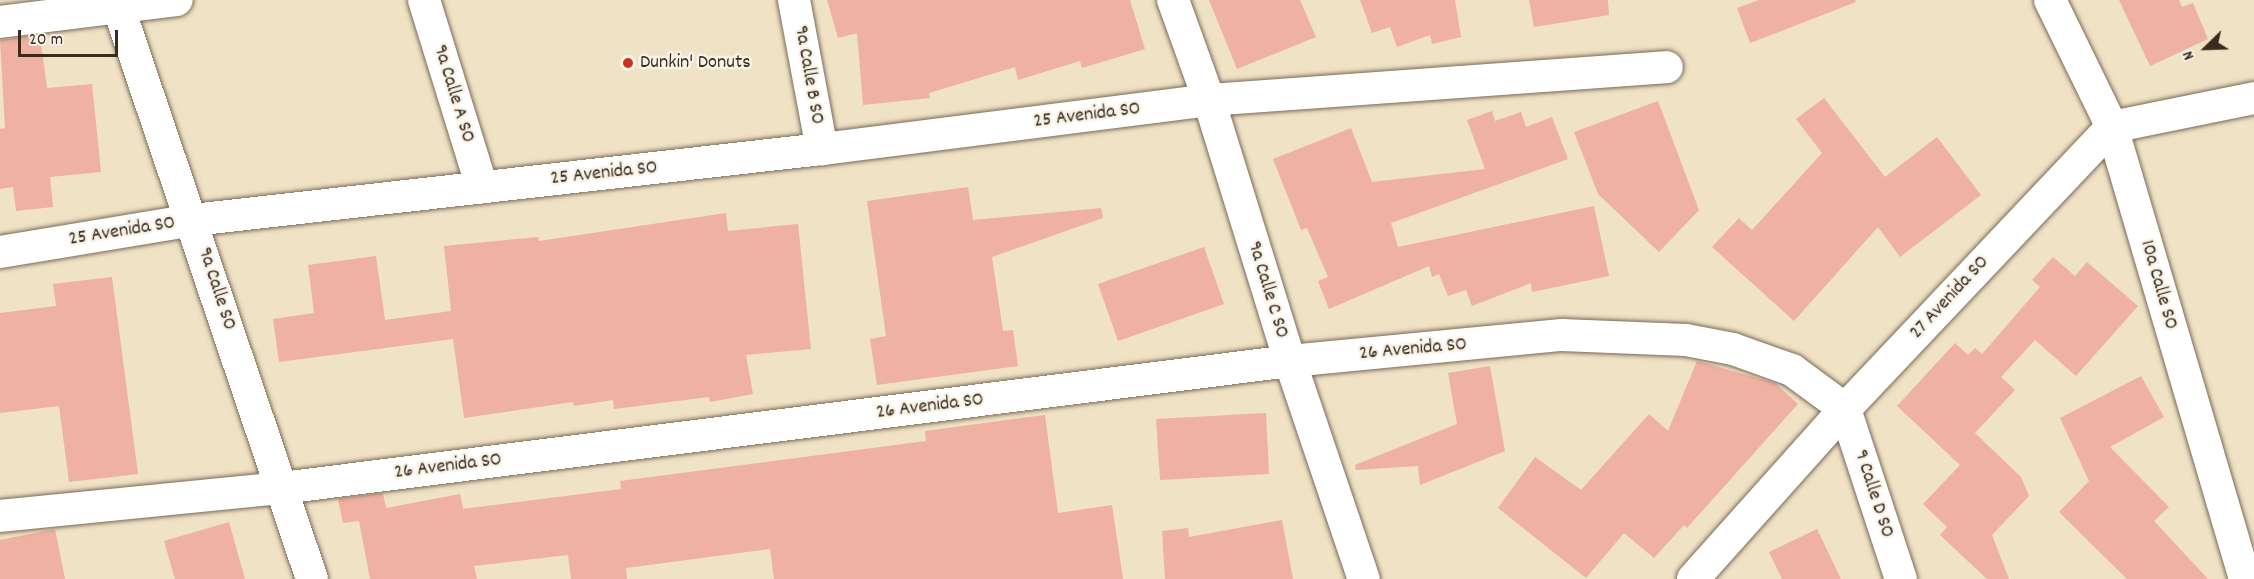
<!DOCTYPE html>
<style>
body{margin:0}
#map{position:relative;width:2254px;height:579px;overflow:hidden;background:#f0e2c4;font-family:Dekko,sans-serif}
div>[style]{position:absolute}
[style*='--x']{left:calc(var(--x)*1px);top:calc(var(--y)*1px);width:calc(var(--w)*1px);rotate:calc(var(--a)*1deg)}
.building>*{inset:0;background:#efb1a1}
.roads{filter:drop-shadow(0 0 2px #7a6a58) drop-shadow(0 0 2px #7a6a58)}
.street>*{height:32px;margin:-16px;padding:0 16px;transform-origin:16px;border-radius:16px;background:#fff}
.dots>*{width:16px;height:16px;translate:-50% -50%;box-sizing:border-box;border:3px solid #f7f3e8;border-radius:50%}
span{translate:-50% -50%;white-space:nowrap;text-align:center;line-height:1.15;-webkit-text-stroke:5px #f7f3e8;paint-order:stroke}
.poi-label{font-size:20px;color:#3b2a1e}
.left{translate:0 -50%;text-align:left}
.street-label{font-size:20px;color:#3b2a1e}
.north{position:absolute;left:2176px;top:18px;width:60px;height:60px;-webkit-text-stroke:4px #f7f3e8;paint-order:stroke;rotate:247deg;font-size:16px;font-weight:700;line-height:24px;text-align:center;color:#3b2a1e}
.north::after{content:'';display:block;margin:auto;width:21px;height:27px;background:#3b2a1e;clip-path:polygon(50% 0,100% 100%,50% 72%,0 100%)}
.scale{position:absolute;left:18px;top:30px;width:100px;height:27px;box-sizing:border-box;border:3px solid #3b2a1e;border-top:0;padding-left:8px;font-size:18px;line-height:21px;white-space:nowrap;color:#3b2a1e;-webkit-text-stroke:4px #f7f3e8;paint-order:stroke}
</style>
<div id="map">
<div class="building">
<div style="clip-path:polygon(827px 0,1130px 0,1145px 49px,1082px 68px,1080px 61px,1018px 80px,1015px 67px,929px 93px,930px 98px,863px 105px,857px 33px,838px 38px)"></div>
<div style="clip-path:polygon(1209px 0,1300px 0,1316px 37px,1237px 69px)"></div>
<div style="clip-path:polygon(1360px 0,1455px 0,1461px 37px,1432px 44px,1430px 35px,1397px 47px,1390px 27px,1372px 33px)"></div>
<div style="clip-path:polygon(1529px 0,1608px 0,1609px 15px,1534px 27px)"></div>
<div style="clip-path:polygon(1759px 0,1855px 0,1856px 2px,1750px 43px,1737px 8px)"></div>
<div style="clip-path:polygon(2119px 0,2179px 0,2182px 7px,2193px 3px,2208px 39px,2150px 66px)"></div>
<div style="clip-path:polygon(40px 35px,47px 88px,92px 84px,101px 172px,50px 177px,53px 207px,16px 211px,13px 187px,0 189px,0 129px,5px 128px,0 40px)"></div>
<div style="clip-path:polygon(1824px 98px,1885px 177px,1937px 137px,1981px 195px,1900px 257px,1878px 227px,1794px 321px,1712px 247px,1739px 218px,1752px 230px,1822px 153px,1796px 119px)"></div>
<div style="clip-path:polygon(1658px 101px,1699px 210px,1659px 252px,1598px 194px,1574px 132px)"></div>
<div style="clip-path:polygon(1492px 111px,1495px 121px,1521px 112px,1526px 127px,1552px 117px,1568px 159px,1391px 223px,1398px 247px,1594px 206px,1609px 276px,1532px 292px,1531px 283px,1472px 306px,1466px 290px,1448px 296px,1439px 274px,1432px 277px,1429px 266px,1329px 309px,1318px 281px,1328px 277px,1307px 228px,1301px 230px,1273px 159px,1351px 128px,1372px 182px,1485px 169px,1467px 120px)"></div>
<div style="clip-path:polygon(968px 187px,973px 220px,1101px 208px,1103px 218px,992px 257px,1003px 331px,1013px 330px,1018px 366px,877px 385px,870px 339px,886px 336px,867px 201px)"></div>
<div style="clip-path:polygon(726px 213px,728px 231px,798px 224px,811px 349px,746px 355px,753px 394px,710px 402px,709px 397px,614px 409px,613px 400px,574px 406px,573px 402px,464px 418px,453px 339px,279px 362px,273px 319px,314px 313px,308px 265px,376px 256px,385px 320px,451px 311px,444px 246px,538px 237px,539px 241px)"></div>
<div style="clip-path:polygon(1204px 247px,1224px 304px,1118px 341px,1098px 284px)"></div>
<div style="clip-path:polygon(2053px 257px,2075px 276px,2087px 262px,2138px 306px,2076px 376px,2035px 340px,2001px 377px,2015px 390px,1975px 433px,2021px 477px,2029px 496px,1992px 535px,2009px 579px,1987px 579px,1940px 535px,1947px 527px,1923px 504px,1960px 465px,1897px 406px,1955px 343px,1968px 355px,1975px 348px,1982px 354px,2040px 287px,2032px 280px)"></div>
<div style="clip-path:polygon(112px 277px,138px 474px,69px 482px,59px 406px,0 413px,0 313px,56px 306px,53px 284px)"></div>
<div style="clip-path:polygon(1697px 361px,1775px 383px,1798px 404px,1687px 528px,1684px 525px,1654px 558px,1624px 533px,1586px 578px,1498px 508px,1535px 457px,1581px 490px,1649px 414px,1668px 431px)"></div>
<div style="clip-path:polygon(1490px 366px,1505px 451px,1420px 485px,1418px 466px,1356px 470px,1355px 465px,1457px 424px,1448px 373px)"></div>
<div style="clip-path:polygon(2141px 376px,2164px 417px,2110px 447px,2169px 507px,2154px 521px,2208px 579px,2127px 579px,2059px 512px,2089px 481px,2060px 418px)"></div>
<div style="clip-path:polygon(1266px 413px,1269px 474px,1160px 480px,1156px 419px)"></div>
<div style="clip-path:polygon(1045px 415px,1058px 513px,1112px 505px,1123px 579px,774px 579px,770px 549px,626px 568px,627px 579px,571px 579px,568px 555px,474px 566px,477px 579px,370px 579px,359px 521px,343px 523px,338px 499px,383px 493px,386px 508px,460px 494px,463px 509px,621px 489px,620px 481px,926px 441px,925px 431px)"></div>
<div style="clip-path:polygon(1282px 520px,1293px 579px,1165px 579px,1162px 531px,1188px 528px,1189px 537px)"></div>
<div style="clip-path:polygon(229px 522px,245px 579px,175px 579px,164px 541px)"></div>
<div style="clip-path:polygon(55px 529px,65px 579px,0 579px,0 540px)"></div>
<div style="clip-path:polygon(1817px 529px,1841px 579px,1782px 579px,1769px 552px)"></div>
</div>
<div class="roads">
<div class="street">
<div style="--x:116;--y:0;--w:611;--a:71.3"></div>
<div style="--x:424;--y:0;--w:196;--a:72.8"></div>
<div style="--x:794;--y:0;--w:152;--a:79.4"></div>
<div style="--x:1173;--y:0;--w:106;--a:70.2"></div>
<div style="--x:1209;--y:100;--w:273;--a:72.8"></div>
<div style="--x:1290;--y:361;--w:230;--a:71.3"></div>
<div style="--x:2050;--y:0;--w:141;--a:64"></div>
<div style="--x:2112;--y:127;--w:471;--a:73.6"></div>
<div style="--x:0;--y:22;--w:178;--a:-7.1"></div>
<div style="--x:0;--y:252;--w:196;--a:-9.4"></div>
<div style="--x:193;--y:220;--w:633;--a:-6.44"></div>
<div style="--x:822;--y:149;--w:390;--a:-7.2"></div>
<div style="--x:1209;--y:100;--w:459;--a:-4.1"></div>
<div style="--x:1845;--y:409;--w:179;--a:71.8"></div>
<div style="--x:0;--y:516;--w:283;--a:-5.7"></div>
<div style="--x:282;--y:488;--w:1016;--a:-7.18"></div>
<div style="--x:1290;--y:361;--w:273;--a:-5.5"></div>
<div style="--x:1562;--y:335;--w:124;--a:2.3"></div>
<div style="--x:1686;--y:340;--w:48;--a:10.8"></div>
<div style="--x:1733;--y:349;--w:63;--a:19.6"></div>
<div style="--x:1792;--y:370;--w:66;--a:36.3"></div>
<div style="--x:1693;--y:579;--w:228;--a:-48.2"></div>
<div style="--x:1845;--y:409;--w:388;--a:-46.6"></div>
<div style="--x:2112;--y:127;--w:145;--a:-11.5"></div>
</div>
</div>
<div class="dots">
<div style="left:628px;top:63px;background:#c8321e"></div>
</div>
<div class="poi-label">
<span class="left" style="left:640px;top:63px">Dunkin' Donuts</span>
</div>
<div class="street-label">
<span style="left:808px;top:75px;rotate:80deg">9a Calle B SO</span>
<span style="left:453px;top:94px;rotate:73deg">9a Calle A SO</span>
<span style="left:1087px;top:116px;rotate:-7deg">25 Avenida SO</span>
<span style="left:604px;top:174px;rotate:-6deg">25 Avenida SO</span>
<span style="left:122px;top:232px;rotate:-9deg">25 Avenida SO</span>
<span style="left:2158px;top:285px;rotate:74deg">10a Calle SO</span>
<span style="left:216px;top:289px;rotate:72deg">9a Calle SO</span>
<span style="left:1267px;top:290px;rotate:73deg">9a Calle C SO</span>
<span style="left:1950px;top:298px;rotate:-47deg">27 Avenida SO</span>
<span style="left:1413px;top:350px;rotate:-5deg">26 Avenida SO</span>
<span style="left:930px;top:407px;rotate:-7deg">26 Avenida SO</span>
<span style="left:448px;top:467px;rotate:-7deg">26 Avenida SO</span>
<span style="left:1873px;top:494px;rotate:72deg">9 Calle D SO</span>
</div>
<div class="north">N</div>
<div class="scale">20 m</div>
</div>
